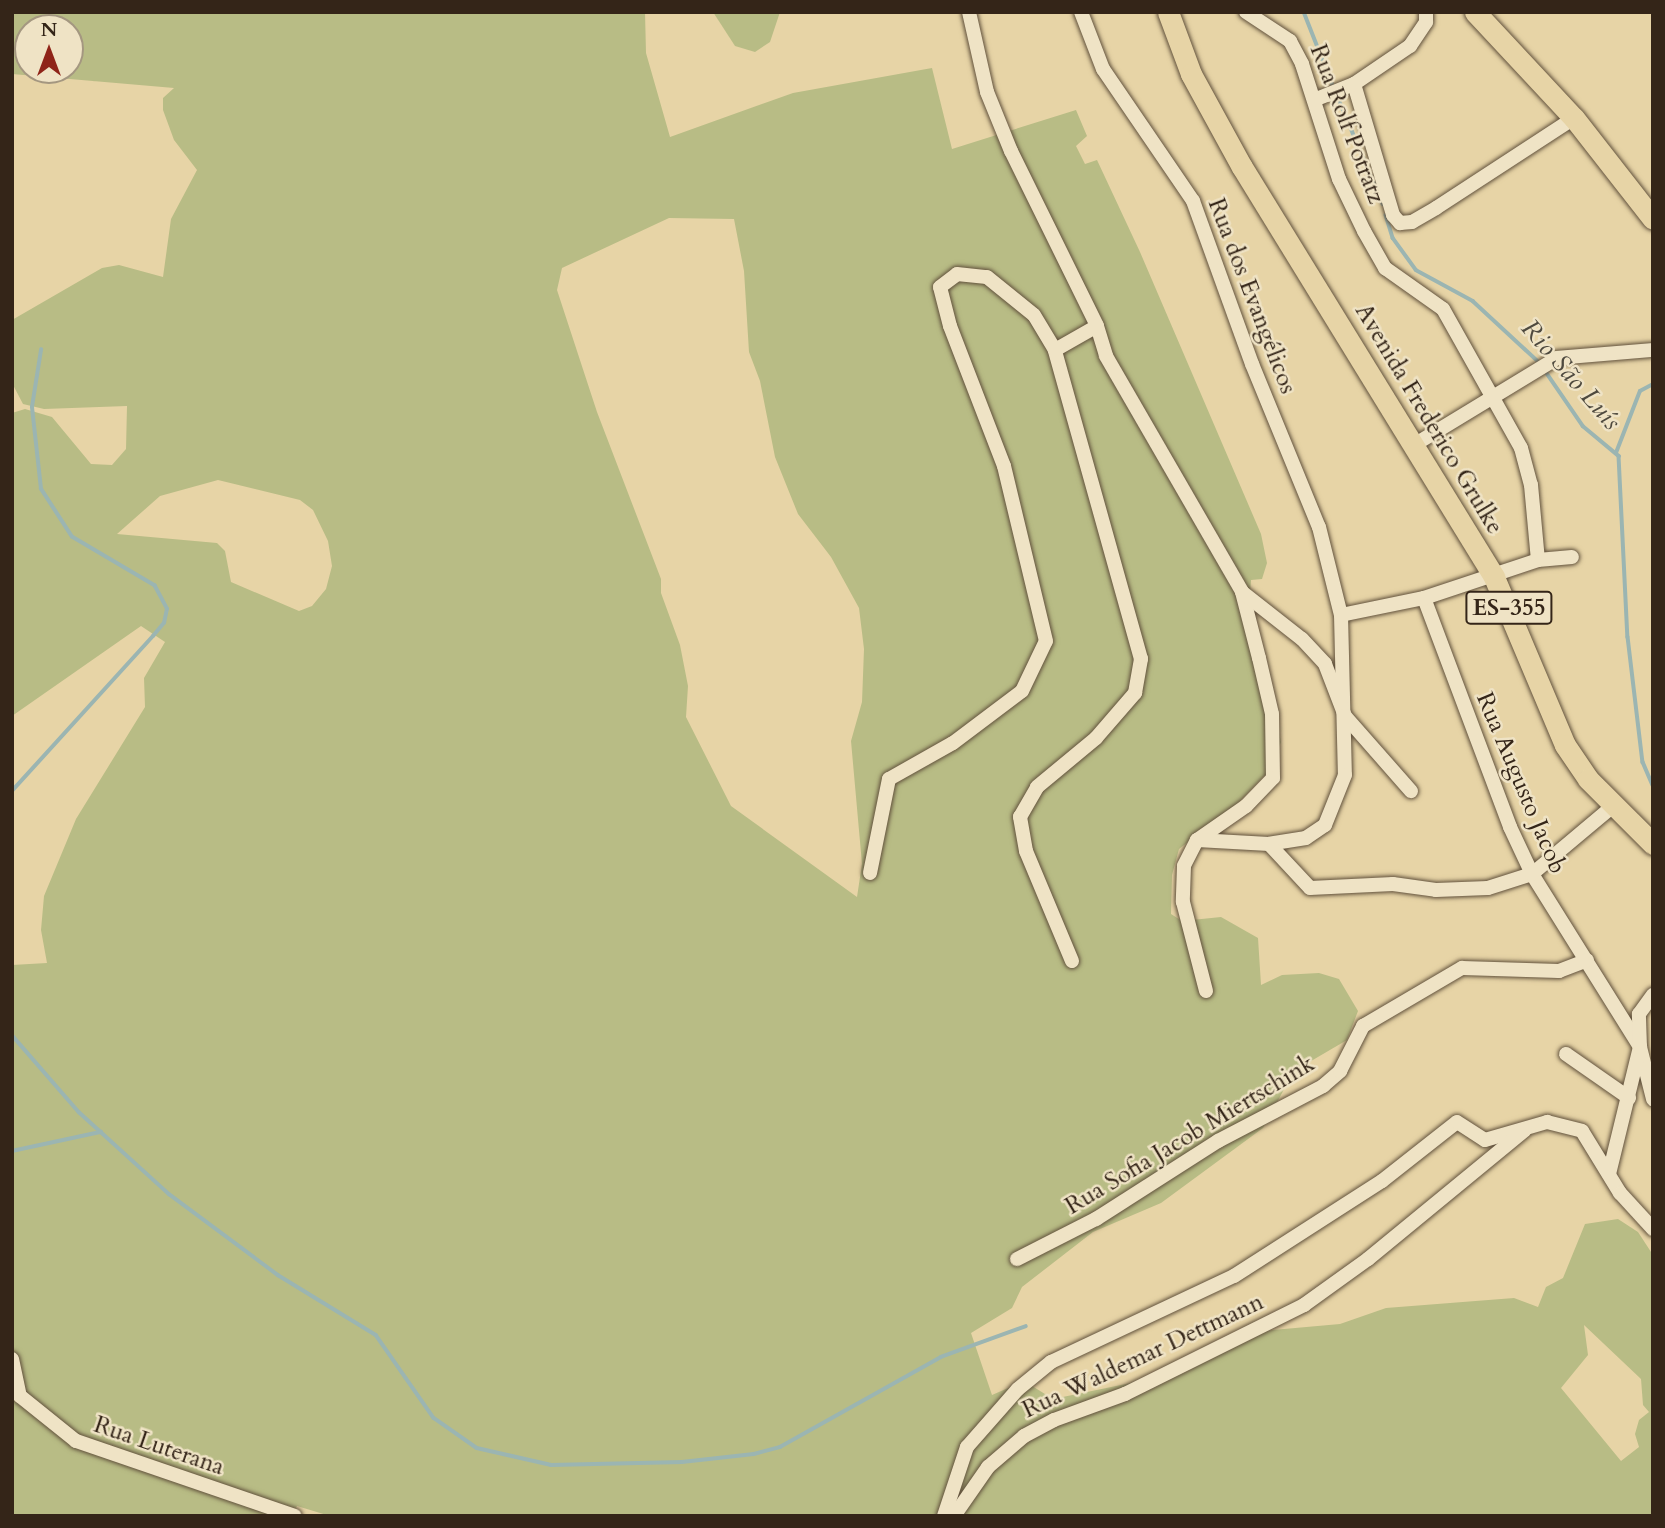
<!DOCTYPE html>
<meta charset="utf-8">
<style>
body{margin:0}
#map{position:relative;width:1665px;height:1528px;overflow:hidden;background:#e7d4a6;font-family:Cardo,serif}
div>[style]{position:absolute}
[style*='--x']{left:calc(var(--x)*1px);top:calc(var(--y)*1px);width:calc(var(--w)*1px);rotate:calc(var(--a)*1deg)}
.green>*{inset:0;background:#b8bc85}
.stream>*{height:3.5px;margin:-1.75px;padding:0 1.75px;transform-origin:1.75px;border-radius:1.75px;background:#9bb5b2}
.roads{filter:drop-shadow(0 0 2px #61513c) drop-shadow(0 0 2px #61513c)}
.minor>*{height:14px;margin:-7px;padding:0 7px;transform-origin:7px;border-radius:7px;background:#efe3c5}
.primary>*{height:21px;margin:-10.5px;padding:0 10.5px;transform-origin:10.5px;border-radius:10.5px;background:#e7d4a6}
span{translate:-50% -50%;white-space:nowrap;text-align:center;line-height:1.15;-webkit-text-stroke:5px #efe3c5;paint-order:stroke}
.shield-label span{padding:2px 5px;background:#efe3c5;border:2px solid;border-radius:5px;-webkit-text-stroke-width:0}
.shield-label{font-size:23px;color:#342518;font-weight:700}
.street-label{font-size:24px;color:#342518}
.water-label{font-size:26px;color:#4e493e;font-style:italic}
.frame{position:absolute;inset:0;border:14px solid #342518;pointer-events:none}
.north{position:absolute;left:14px;top:14px;width:70px;height:70px;box-sizing:border-box;background:#efe3c5;border:2px solid #a49780;border-radius:50%;rotate:0deg;font-size:19px;font-weight:700;line-height:28px;text-align:center;color:#342518}
.north::after{content:'';display:block;margin:auto;width:24px;height:32px;background:#8f2418;clip-path:polygon(50% 0,100% 100%,50% 72%,0 100%)}
</style>
<div id="map">
<div class="green">
<div style="clip-path:polygon(evenodd,12px 12px,645px 12px,646px 53px,670px 137px,793px 93px,932px 68px,952px 149px,1076px 110px,1087px 136px,1076px 146px,1085px 164px,1097px 160px,1140px 252px,1261px 534px,1267px 563px,1262px 579px,1251px 580px,1250px 594px,1281px 742px,1268px 772px,1239px 802px,1179px 849px,1172px 875px,1171px 914px,1182px 921px,1221px 917px,1258px 938px,1261px 985px,1282px 975px,1319px 973px,1339px 979px,1358px 1011px,1347px 1040px,1294px 1071px,1263px 1128px,1161px 1203px,1093px 1232px,1022px 1287px,1012px 1308px,971px 1333px,992px 1395px,1024px 1381px,1053px 1399px,1150px 1379px,1241px 1333px,1340px 1324px,1386px 1308px,1514px 1298px,1538px 1307px,1546px 1287px,1563px 1278px,1585px 1224px,1618px 1219px,1638px 1232px,1653px 1255px,1653px 1516px,330px 1516px,297px 1506px,292px 1516px,13px 1516px,12px 965px,47px 963px,41px 930px,44px 896px,76px 819px,145px 707px,144px 678px,165px 642px,141px 626px,12px 716px,12px 413px,25px 409px,52px 417px,91px 464px,112px 465px,126px 449px,127px 406px,44px 409px,23px 404px,12px 383px,12px 320px,102px 268px,119px 265px,163px 277px,171px 219px,197px 170px,174px 140px,163px 110px,163px 98px,174px 88px,12px 74px,12px 12px,28px 28px,70px 28px,70px 70px,28px 70px,28px 28px,12px 12px,669px 218px,734px 219px,744px 271px,749px 352px,760px 381px,775px 457px,798px 514px,831px 557px,859px 608px,864px 649px,862px 702px,851px 741px,862px 864px,857px 897px,731px 806px,686px 717px,688px 686px,680px 645px,661px 593px,661px 579px,597px 412px,557px 290px,562px 268px,669px 218px,12px 12px,218px 480px,300px 500px,313px 510px,328px 541px,332px 566px,326px 589px,312px 606px,299px 611px,231px 582px,225px 551px,217px 543px,117px 534px,160px 496px,218px 480px,12px 12px,1584px 1325px,1641px 1379px,1643px 1405px,1649px 1412px,1639px 1420px,1635px 1434px,1639px 1447px,1621px 1461px,1561px 1388px,1588px 1355px,1584px 1325px)"></div>
<div style="clip-path:polygon(713px 12px,780px 12px,770px 42px,755px 52px,735px 46px)"></div>
</div>
<div class="stream">
<div style="--x:1304;--y:12;--w:82;--a:68.5"></div>
<div style="--x:1337;--y:95;--w:118;--a:67.1"></div>
<div style="--x:1386;--y:215;--w:24;--a:73"></div>
<div style="--x:1393;--y:238;--w:39;--a:54"></div>
<div style="--x:1416;--y:270;--w:65;--a:28.5"></div>
<div style="--x:1473;--y:301;--w:91;--a:42.8"></div>
<div style="--x:1544;--y:369;--w:69;--a:55.6"></div>
<div style="--x:1583;--y:426;--w:47;--a:39.8"></div>
<div style="--x:1619;--y:456;--w:181;--a:87.2"></div>
<div style="--x:1628;--y:637;--w:126;--a:83.2"></div>
<div style="--x:1643;--y:762;--w:25;--a:67"></div>
<div style="--x:1616;--y:453;--w:66;--a:-68.8"></div>
<div style="--x:1640;--y:391;--w:15;--a:-28"></div>
<div style="--x:12;--y:791;--w:210;--a:-47.7"></div>
<div style="--x:153;--y:636;--w:17;--a:-50"></div>
<div style="--x:164;--y:623;--w:14;--a:-78"></div>
<div style="--x:167;--y:609;--w:26;--a:-118"></div>
<div style="--x:155;--y:586;--w:96;--a:-149.4"></div>
<div style="--x:72;--y:537;--w:57;--a:-122.9"></div>
<div style="--x:41;--y:489;--w:82;--a:-96.3"></div>
<div style="--x:32;--y:407;--w:58;--a:-81"></div>
<div style="--x:12;--y:1035;--w:102;--a:49"></div>
<div style="--x:79;--y:1112;--w:122;--a:42.3"></div>
<div style="--x:169;--y:1194;--w:136;--a:36.6"></div>
<div style="--x:278;--y:1275;--w:115;--a:31.5"></div>
<div style="--x:376;--y:1335;--w:101;--a:55.1"></div>
<div style="--x:434;--y:1418;--w:52;--a:34.9"></div>
<div style="--x:477;--y:1448;--w:76;--a:12.9"></div>
<div style="--x:551;--y:1465;--w:131;--a:-1.3"></div>
<div style="--x:682;--y:1462;--w:72;--a:-6.3"></div>
<div style="--x:754;--y:1454;--w:27;--a:-15"></div>
<div style="--x:780;--y:1447;--w:184;--a:-29.2"></div>
<div style="--x:941;--y:1357;--w:90;--a:-20"></div>
<div style="--x:12;--y:1151;--w:91;--a:-12.1"></div>
</div>
<div class="roads">
<div class="minor">
<div style="--x:969;--y:12;--w:82;--a:77.3"></div>
<div style="--x:987;--y:92;--w:64;--a:67.9"></div>
<div style="--x:1011;--y:151;--w:195;--a:63.8"></div>
<div style="--x:1097;--y:326;--w:31;--a:73"></div>
<div style="--x:1106;--y:356;--w:272;--a:60"></div>
<div style="--x:1242;--y:592;--w:68;--a:75.6"></div>
<div style="--x:1259;--y:658;--w:57;--a:76.9"></div>
<div style="--x:1272;--y:714;--w:64;--a:89.1"></div>
<div style="--x:1273;--y:778;--w:39;--a:134"></div>
<div style="--x:1246;--y:806;--w:60;--a:145.2"></div>
<div style="--x:1197;--y:840;--w:29;--a:117"></div>
<div style="--x:1184;--y:866;--w:36;--a:92"></div>
<div style="--x:1183;--y:902;--w:92;--a:75.5"></div>
<div style="--x:1081;--y:12;--w:61;--a:68.9"></div>
<div style="--x:1103;--y:69;--w:160;--a:55.7"></div>
<div style="--x:1193;--y:201;--w:173;--a:70.1"></div>
<div style="--x:1252;--y:364;--w:176;--a:67.7"></div>
<div style="--x:1319;--y:527;--w:91;--a:76"></div>
<div style="--x:1341;--y:615;--w:160;--a:88.6"></div>
<div style="--x:1345;--y:775;--w:54;--a:111.8"></div>
<div style="--x:1325;--y:825;--w:23;--a:146"></div>
<div style="--x:1306;--y:838;--w:37;--a:171"></div>
<div style="--x:1269;--y:844;--w:72;--a:-176.8"></div>
<div style="--x:1246;--y:12;--w:53;--a:33.4"></div>
<div style="--x:1290;--y:41;--w:26;--a:62"></div>
<div style="--x:1302;--y:64;--w:121;--a:72.2"></div>
<div style="--x:1339;--y:179;--w:58;--a:64.3"></div>
<div style="--x:1364;--y:231;--w:43;--a:60.4"></div>
<div style="--x:1385;--y:268;--w:71;--a:35.3"></div>
<div style="--x:1443;--y:309;--w:159;--a:60.7"></div>
<div style="--x:1521;--y:448;--w:38;--a:75"></div>
<div style="--x:1531;--y:485;--w:75;--a:84.7"></div>
<div style="--x:1354;--y:84;--w:137;--a:73.4"></div>
<div style="--x:1393;--y:215;--w:11;--a:49"></div>
<div style="--x:1400;--y:223;--w:12;--a:-5"></div>
<div style="--x:1412;--y:222;--w:28;--a:-30"></div>
<div style="--x:1436;--y:208;--w:165;--a:-33.1"></div>
<div style="--x:1314;--y:100;--w:43;--a:-21.8"></div>
<div style="--x:1354;--y:84;--w:68;--a:-34.2"></div>
<div style="--x:1410;--y:46;--w:29;--a:-56"></div>
<div style="--x:1426;--y:22;--w:10;--a:-90"></div>
<div style="--x:1414;--y:445;--w:167;--a:-31.3"></div>
<div style="--x:1557;--y:358;--w:96;--a:-4.8"></div>
<div style="--x:1242;--y:592;--w:76;--a:38.1"></div>
<div style="--x:1302;--y:639;--w:34;--a:47"></div>
<div style="--x:1325;--y:664;--w:56;--a:69"></div>
<div style="--x:1345;--y:716;--w:100;--a:48.7"></div>
<div style="--x:1424;--y:598;--w:245;--a:69.4"></div>
<div style="--x:1510;--y:827;--w:52;--a:64.9"></div>
<div style="--x:1532;--y:874;--w:204;--a:58"></div>
<div style="--x:1640;--y:1047;--w:54;--a:76"></div>
<div style="--x:1341;--y:615;--w:85;--a:-11.6"></div>
<div style="--x:1424;--y:598;--w:120;--a:-18.4"></div>
<div style="--x:1538;--y:560;--w:34;--a:-5"></div>
<div style="--x:1269;--y:844;--w:60;--a:47"></div>
<div style="--x:1310;--y:888;--w:83;--a:-2.8"></div>
<div style="--x:1393;--y:884;--w:43;--a:7.9"></div>
<div style="--x:1436;--y:890;--w:52;--a:-2.2"></div>
<div style="--x:1488;--y:888;--w:46;--a:-17.7"></div>
<div style="--x:1532;--y:874;--w:106;--a:-40"></div>
<div style="--x:870;--y:873;--w:96;--a:-78.6"></div>
<div style="--x:889;--y:779;--w:73;--a:-29.4"></div>
<div style="--x:953;--y:743;--w:86;--a:-37"></div>
<div style="--x:1022;--y:691;--w:55;--a:-64.4"></div>
<div style="--x:1046;--y:641;--w:180;--a:-103.5"></div>
<div style="--x:1004;--y:466;--w:150;--a:-111.1"></div>
<div style="--x:950;--y:326;--w:40;--a:-104.4"></div>
<div style="--x:940;--y:287;--w:21;--a:-37"></div>
<div style="--x:957;--y:274;--w:30;--a:6"></div>
<div style="--x:987;--y:277;--w:60;--a:39"></div>
<div style="--x:1034;--y:315;--w:41;--a:59"></div>
<div style="--x:1072;--y:961;--w:119;--a:-112.7"></div>
<div style="--x:1026;--y:851;--w:35;--a:-100"></div>
<div style="--x:1020;--y:817;--w:34;--a:-60"></div>
<div style="--x:1037;--y:787;--w:77;--a:-39.7"></div>
<div style="--x:1096;--y:738;--w:60;--a:-49.1"></div>
<div style="--x:1135;--y:693;--w:35;--a:-80"></div>
<div style="--x:1141;--y:659;--w:321;--a:-105.6"></div>
<div style="--x:1055;--y:350;--w:48;--a:-29.7"></div>
<div style="--x:1566;--y:1054;--w:77;--a:34.9"></div>
<div style="--x:1609;--y:1174;--w:131;--a:-76.3"></div>
<div style="--x:1640;--y:1047;--w:33;--a:-92"></div>
<div style="--x:1639;--y:1014;--w:24;--a:-54"></div>
<div style="--x:1017;--y:1259;--w:89;--a:-26.9"></div>
<div style="--x:1096;--y:1219;--w:145;--a:-32.6"></div>
<div style="--x:1218;--y:1141;--w:119;--a:-27.6"></div>
<div style="--x:1323;--y:1086;--w:23;--a:-41"></div>
<div style="--x:1340;--y:1071;--w:51;--a:-62.9"></div>
<div style="--x:1363;--y:1026;--w:115;--a:-30.4"></div>
<div style="--x:1462;--y:968;--w:97;--a:1.8"></div>
<div style="--x:1559;--y:971;--w:30;--a:-21"></div>
<div style="--x:12;--y:1359;--w:38;--a:78"></div>
<div style="--x:20;--y:1396;--w:72;--a:38.8"></div>
<div style="--x:76;--y:1441;--w:231;--a:18.9"></div>
<div style="--x:944;--y:1516;--w:73;--a:-71.6"></div>
<div style="--x:967;--y:1447;--w:77;--a:-48.7"></div>
<div style="--x:1018;--y:1389;--w:43;--a:-39.3"></div>
<div style="--x:1051;--y:1362;--w:202;--a:-25.2"></div>
<div style="--x:1234;--y:1276;--w:176;--a:-32.7"></div>
<div style="--x:1382;--y:1181;--w:95;--a:-38.2"></div>
<div style="--x:1457;--y:1122;--w:33;--a:33"></div>
<div style="--x:1485;--y:1140;--w:65;--a:-16.2"></div>
<div style="--x:1547;--y:1122;--w:36;--a:14"></div>
<div style="--x:1582;--y:1131;--w:73;--a:58.5"></div>
<div style="--x:1620;--y:1193;--w:49;--a:47.5"></div>
<div style="--x:954;--y:1516;--w:60;--a:-55.2"></div>
<div style="--x:988;--y:1467;--w:48;--a:-40.7"></div>
<div style="--x:1024;--y:1436;--w:34;--a:-28"></div>
<div style="--x:1054;--y:1420;--w:76;--a:-20.1"></div>
<div style="--x:1125;--y:1394;--w:200;--a:-26.4"></div>
<div style="--x:1304;--y:1305;--w:79;--a:-35.7"></div>
<div style="--x:1368;--y:1259;--w:203;--a:-39.4"></div>
</div>
<div class="primary">
<div style="--x:1168;--y:12;--w:66;--a:69.6"></div>
<div style="--x:1191;--y:74;--w:106;--a:61.3"></div>
<div style="--x:1242;--y:167;--w:481;--a:58.4"></div>
<div style="--x:1494;--y:577;--w:182;--a:67.1"></div>
<div style="--x:1565;--y:745;--w:41;--a:55.9"></div>
<div style="--x:1588;--y:779;--w:92;--a:45"></div>
<div style="--x:1475;--y:12;--w:145;--a:47"></div>
<div style="--x:1574;--y:118;--w:128;--a:52"></div>
</div>
</div>
<div class="shield-label">
<span style="left:1509px;top:608px">ES-355</span>
</div>
<div class="street-label">
<span style="left:1347px;top:124px;rotate:69deg">Rua Rolf Potratz</span>
<span style="left:1252px;top:296px;rotate:69deg">Rua dos Evangélicos</span>
<span style="left:1429px;top:419px;rotate:59deg">Avenida Frederico Grulke</span>
<span style="left:1521px;top:783px;rotate:67deg">Rua Augusto Jacob</span>
<span style="left:1190px;top:1135px;rotate:-31deg">Rua Sofia Jacob Miertschink</span>
<span style="left:1143px;top:1356px;rotate:-25deg">Rua Waldemar Dettmann</span>
<span style="left:159px;top:1446px;rotate:19deg">Rua Luterana</span>
</div>
<div class="water-label">
<span style="left:1571px;top:375px;rotate:49deg">Rio São Luís</span>
</div>
<div class="frame"></div>
<div class="north">N</div>
</div>
